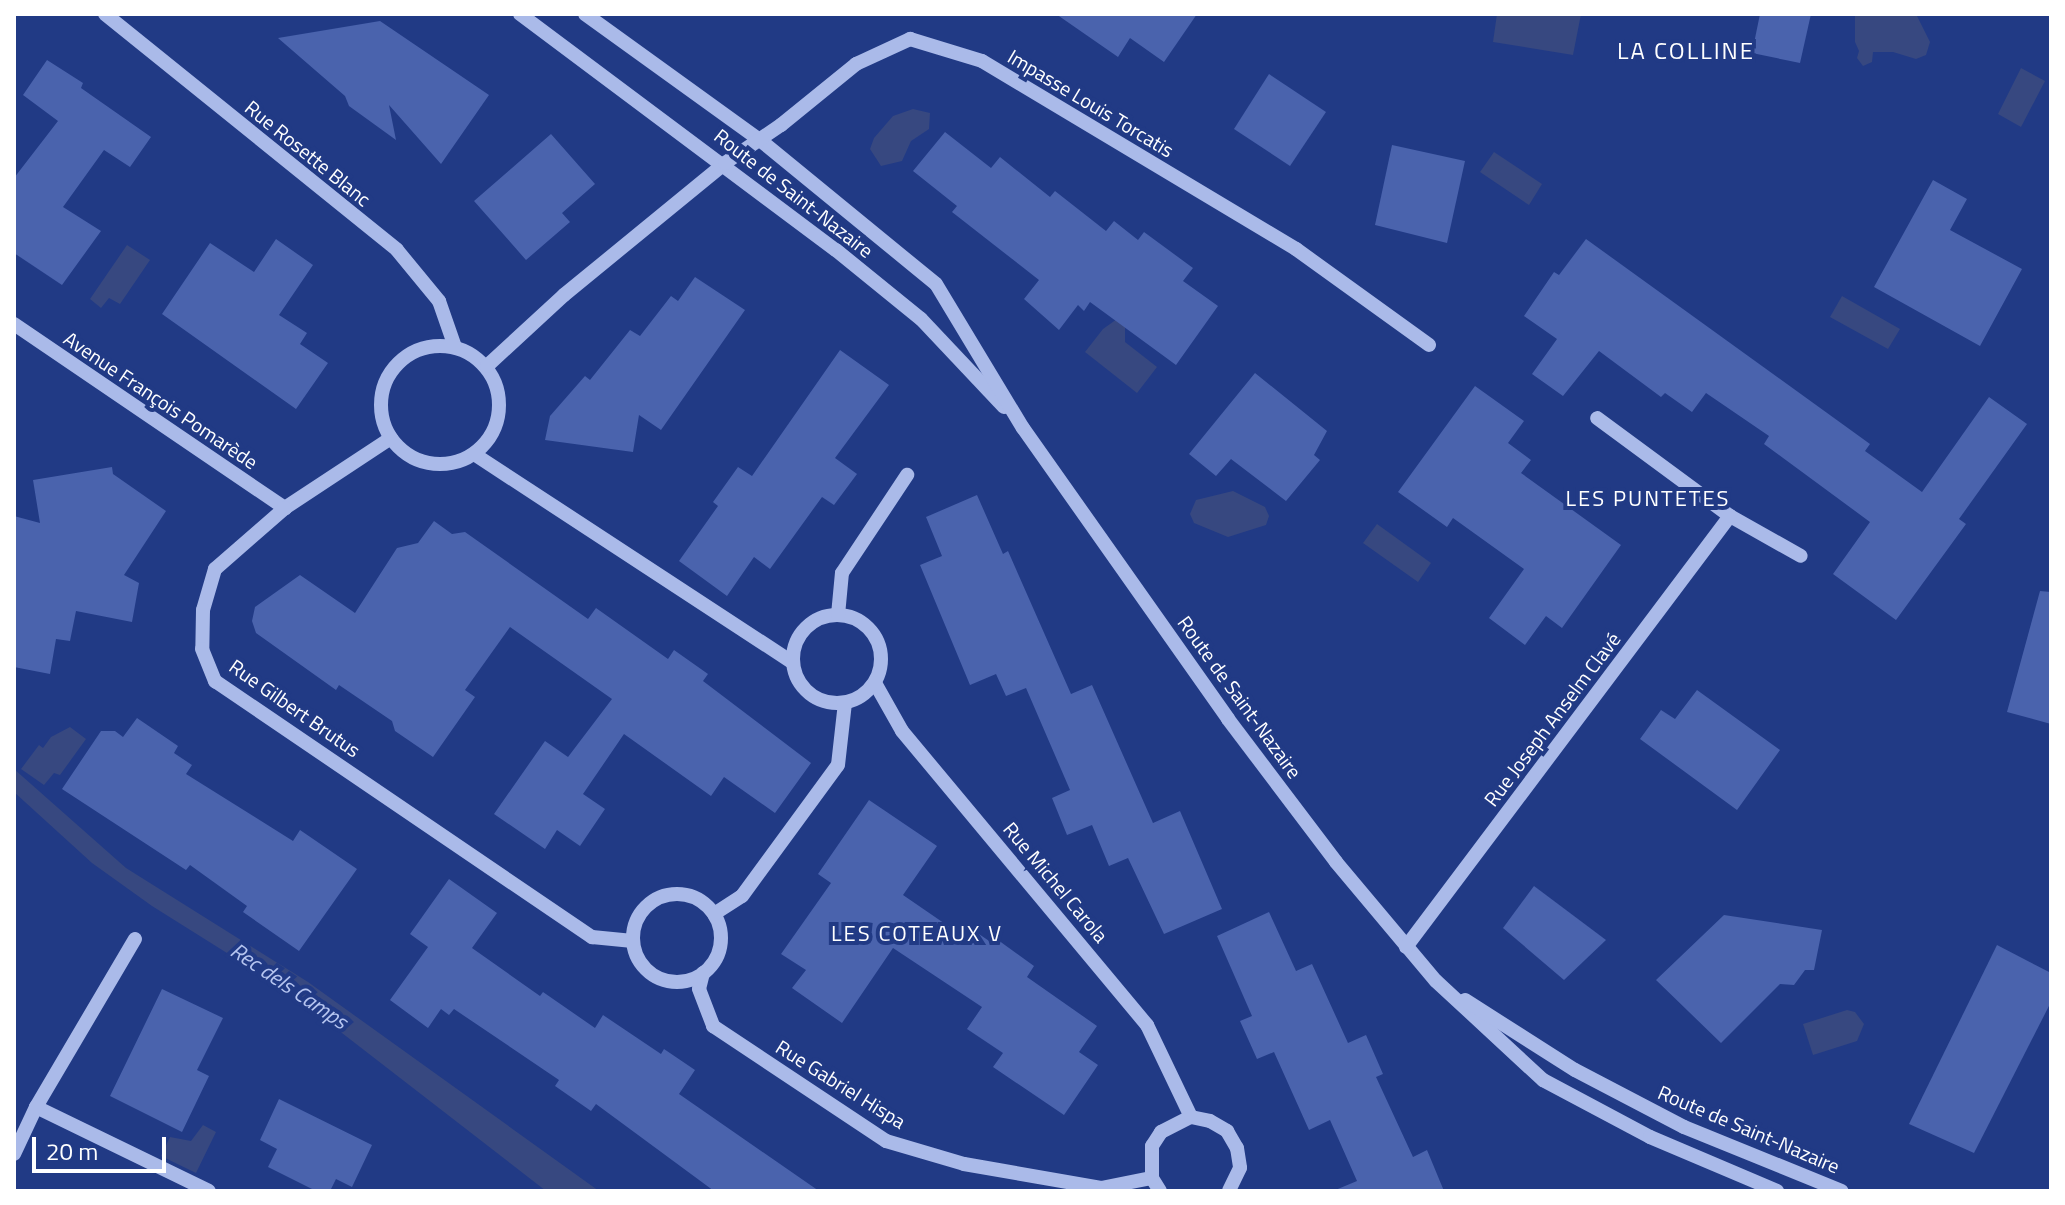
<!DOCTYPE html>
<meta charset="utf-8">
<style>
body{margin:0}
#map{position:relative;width:2065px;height:1205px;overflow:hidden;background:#213a85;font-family:"Titillium Web",sans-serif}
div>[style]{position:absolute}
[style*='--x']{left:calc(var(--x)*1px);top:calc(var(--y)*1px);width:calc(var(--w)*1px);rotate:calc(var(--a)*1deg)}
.water>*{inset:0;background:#374880}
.building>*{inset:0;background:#4a63ad}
.minor>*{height:14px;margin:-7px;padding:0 7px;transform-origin:7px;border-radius:7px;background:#aabae9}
.minor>.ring{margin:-7px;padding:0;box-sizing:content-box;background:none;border:14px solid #aabae9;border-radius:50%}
span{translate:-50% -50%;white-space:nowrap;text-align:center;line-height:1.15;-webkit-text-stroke:8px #213a85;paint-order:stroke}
.street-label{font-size:20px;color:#fff}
.neighbourhood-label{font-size:22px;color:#fff;letter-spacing:2px}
.water-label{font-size:22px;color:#b6c5f0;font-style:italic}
.quarter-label{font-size:24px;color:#fff;letter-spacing:2px}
.frame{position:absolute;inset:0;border:16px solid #fff;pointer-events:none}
.scale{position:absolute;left:32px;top:1137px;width:134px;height:36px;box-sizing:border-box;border:4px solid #fff;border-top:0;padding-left:10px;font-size:24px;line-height:28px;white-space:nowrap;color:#fff;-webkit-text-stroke:6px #213a85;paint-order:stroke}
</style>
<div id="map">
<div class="water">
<div style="clip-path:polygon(1497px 14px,1581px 14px,1573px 55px,1493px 42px)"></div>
<div style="clip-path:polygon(1855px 14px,1916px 14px,1930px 42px,1926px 55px,1916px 59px,1893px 52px,1873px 52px,1872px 62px,1863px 66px,1857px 58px,1859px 51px,1855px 42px)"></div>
<div style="clip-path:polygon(2021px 68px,2045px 81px,2021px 127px,1998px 114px)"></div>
<div style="clip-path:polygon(913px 109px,930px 113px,929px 129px,911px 141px,902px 161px,881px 166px,870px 149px,874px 138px,893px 116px)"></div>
<div style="clip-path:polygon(1494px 152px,1542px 184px,1529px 205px,1480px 172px)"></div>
<div style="clip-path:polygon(127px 245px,150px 260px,120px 304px,109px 298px,101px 308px,90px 299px)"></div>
<div style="clip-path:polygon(1842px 296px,1900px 329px,1888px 349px,1830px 317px)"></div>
<div style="clip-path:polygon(1117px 319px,1125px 326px,1125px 342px,1157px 367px,1137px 393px,1085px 352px,1103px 329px)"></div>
<div style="clip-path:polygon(1233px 491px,1265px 507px,1269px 516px,1266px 525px,1228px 537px,1194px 523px,1190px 514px,1196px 500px)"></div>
<div style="clip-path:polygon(1377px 524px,1431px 563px,1418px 582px,1363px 543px)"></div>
<div style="clip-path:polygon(70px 727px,86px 739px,60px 775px,54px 773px,44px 785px,21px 769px,39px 745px,43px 748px,51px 737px)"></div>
<div style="clip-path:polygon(14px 769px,126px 868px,308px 982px,599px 1191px,546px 1191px,289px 992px,152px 906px,92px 863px,14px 792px)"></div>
<div style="clip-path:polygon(1847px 1010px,1855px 1012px,1864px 1024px,1857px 1041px,1813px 1055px,1803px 1024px)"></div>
<div style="clip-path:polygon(203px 1125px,216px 1132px,196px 1173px,161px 1156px,170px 1137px,191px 1141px)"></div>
</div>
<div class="building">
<div style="clip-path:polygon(1056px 14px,1197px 14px,1164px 62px,1130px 38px,1118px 57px)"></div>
<div style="clip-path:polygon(1760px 14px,1811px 14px,1800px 63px,1752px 53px)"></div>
<div style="clip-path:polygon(380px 21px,489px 95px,441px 164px,389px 105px,396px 140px,349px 106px,345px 96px,278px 38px)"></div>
<div style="clip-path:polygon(47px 60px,83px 83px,81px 88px,151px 137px,130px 167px,104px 150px,63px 207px,101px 231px,62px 285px,14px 253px,14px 178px,58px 121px,23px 95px)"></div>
<div style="clip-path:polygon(1269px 74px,1326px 112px,1290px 166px,1234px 129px)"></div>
<div style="clip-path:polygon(945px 132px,991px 168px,1000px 157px,1050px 197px,1055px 191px,1106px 231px,1114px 221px,1138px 240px,1144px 232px,1193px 268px,1183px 281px,1218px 306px,1176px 365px,1090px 302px,1084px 311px,1078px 305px,1059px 330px,1024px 299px,1039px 280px,952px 212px,957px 206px,913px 171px)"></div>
<div style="clip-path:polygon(551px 134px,595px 184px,562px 213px,570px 222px,526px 260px,474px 201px)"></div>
<div style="clip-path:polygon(1392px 145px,1465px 161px,1447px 243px,1375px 225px)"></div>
<div style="clip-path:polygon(1933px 180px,1967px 199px,1950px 230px,2022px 269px,1980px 346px,1874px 287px)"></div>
<div style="clip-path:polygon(276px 239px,313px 265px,279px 315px,307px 333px,300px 344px,328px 363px,296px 409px,162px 314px,210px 243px,254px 272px)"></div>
<div style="clip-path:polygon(1586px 239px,1870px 444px,1865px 451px,1922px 492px,1989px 397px,2027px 424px,1959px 519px,1966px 524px,1896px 620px,1833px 574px,1870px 522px,1764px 444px,1769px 436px,1706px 393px,1692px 412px,1665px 393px,1661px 397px,1599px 351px,1563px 396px,1532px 374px,1557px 339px,1524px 316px,1554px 272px,1559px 275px)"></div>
<div style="clip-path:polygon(695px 277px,745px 310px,661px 430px,639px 415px,633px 452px,545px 440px,550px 416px,585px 376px,590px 380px,630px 330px,640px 336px,671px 296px,678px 301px)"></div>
<div style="clip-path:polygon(840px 350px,889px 385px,835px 458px,857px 474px,834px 505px,822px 497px,770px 569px,754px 557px,727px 596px,679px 561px,718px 506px,713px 502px,738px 467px,752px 476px)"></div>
<div style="clip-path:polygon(1255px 373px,1327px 431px,1314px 455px,1320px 460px,1286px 501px,1231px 459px,1216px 476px,1189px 454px)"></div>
<div style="clip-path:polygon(1475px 386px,1524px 421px,1508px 443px,1531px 460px,1521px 473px,1621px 545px,1562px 628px,1546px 616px,1525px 645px,1489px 618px,1524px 569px,1453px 518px,1447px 527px,1398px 492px)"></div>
<div style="clip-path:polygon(112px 467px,113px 474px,166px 511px,124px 575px,139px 583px,132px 622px,76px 611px,70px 641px,56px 639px,50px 674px,14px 667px,14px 516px,40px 523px,33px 480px)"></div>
<div style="clip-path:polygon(977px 495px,1003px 554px,1008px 551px,1071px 694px,1092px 685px,1153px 823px,1180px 811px,1222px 909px,1164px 934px,1128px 858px,1109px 866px,1092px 825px,1067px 835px,1052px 798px,1070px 790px,1026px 688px,1006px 696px,996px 674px,970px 685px,920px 565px,942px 556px,926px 517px)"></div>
<div style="clip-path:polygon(434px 521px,452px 534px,465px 532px,588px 619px,596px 608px,668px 659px,674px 650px,708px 674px,703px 681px,811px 763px,775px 813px,724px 777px,711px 796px,624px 734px,583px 794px,605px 809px,580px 846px,557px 830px,545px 849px,494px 814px,545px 741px,568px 757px,612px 699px,510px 627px,465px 690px,475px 697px,433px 757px,395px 731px,392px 721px,339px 685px,336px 690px,256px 633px,252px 621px,255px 607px,300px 575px,355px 613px,397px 548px,418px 543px)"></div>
<div style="clip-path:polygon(2040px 591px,2051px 592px,2051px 724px,2007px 712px)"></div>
<div style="clip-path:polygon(1697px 690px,1780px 750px,1737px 810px,1640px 739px,1661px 710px,1675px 719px)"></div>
<div style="clip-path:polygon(137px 718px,178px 746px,174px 753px,192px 765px,186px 774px,293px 841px,300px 830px,357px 869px,299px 951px,243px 912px,247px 906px,190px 865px,186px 870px,62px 789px,101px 731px,115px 731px,123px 737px)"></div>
<div style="clip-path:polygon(869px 800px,937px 846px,903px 895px,970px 941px,976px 932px,995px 945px,998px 940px,1034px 966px,1027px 977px,1097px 1026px,1079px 1052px,1098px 1065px,1064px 1115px,993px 1067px,1003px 1053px,967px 1029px,982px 1007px,893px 948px,842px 1023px,792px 988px,806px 970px,781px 954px,831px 883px,818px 874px)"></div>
<div style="clip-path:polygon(449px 879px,497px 913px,472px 948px,540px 996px,543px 992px,595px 1028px,603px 1015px,661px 1054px,664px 1049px,695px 1070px,679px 1094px,819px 1191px,714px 1191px,596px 1104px,591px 1111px,555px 1086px,559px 1080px,454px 1009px,449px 1015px,441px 1009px,428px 1028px,390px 1000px,428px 947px,410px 934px)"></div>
<div style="clip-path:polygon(1534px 886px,1606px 940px,1564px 980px,1503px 928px)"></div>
<div style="clip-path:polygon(1269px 912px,1296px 971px,1312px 964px,1348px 1043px,1366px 1035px,1383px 1074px,1376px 1077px,1413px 1157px,1427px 1150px,1444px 1191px,1333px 1191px,1357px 1181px,1330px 1120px,1309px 1130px,1274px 1052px,1257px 1059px,1240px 1021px,1252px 1016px,1217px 936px)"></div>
<div style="clip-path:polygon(1724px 915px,1822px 930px,1814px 970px,1805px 970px,1794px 985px,1780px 984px,1721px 1043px,1656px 980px)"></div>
<div style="clip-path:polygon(1997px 945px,2051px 973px,2051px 1002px,1974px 1153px,1909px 1124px)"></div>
<div style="clip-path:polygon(162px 989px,223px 1018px,197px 1070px,209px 1076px,182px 1132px,110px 1096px)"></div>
<div style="clip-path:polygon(279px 1099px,372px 1145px,352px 1187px,336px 1179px,330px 1191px,316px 1191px,268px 1167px,277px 1149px,260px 1140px)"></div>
</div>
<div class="minor">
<div style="--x:105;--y:14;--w:375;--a:38.9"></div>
<div style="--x:397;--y:250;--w:66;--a:50.5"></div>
<div style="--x:439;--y:301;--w:49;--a:70.8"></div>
<div style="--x:520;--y:14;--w:394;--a:36.8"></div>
<div style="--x:836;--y:250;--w:109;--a:39.1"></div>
<div style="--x:921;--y:319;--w:121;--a:46.7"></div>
<div style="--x:585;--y:14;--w:216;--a:35.8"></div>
<div style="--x:760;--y:140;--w:227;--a:39.3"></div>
<div style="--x:936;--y:284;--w:168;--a:58.9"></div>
<div style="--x:1023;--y:428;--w:356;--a:54.8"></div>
<div style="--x:1228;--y:719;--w:179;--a:52.9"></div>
<div style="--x:1336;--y:862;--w:155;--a:50"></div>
<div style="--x:1436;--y:981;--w:146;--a:42.8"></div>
<div style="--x:1543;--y:1080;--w:121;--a:28"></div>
<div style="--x:1650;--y:1137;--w:138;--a:23"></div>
<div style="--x:14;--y:324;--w:328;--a:34.2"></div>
<div class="ring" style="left:381px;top:346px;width:104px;height:104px"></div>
<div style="--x:487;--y:366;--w:105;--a:-42.7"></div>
<div style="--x:564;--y:295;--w:208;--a:-39.3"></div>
<div style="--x:725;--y:163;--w:68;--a:-34.2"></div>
<div style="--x:781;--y:125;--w:97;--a:-39.1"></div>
<div style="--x:856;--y:64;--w:60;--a:-24.8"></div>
<div style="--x:910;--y:39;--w:75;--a:17"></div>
<div style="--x:982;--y:61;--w:366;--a:30.9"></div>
<div style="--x:1296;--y:249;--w:164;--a:35.8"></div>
<div style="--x:391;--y:438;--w:127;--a:146.6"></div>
<div style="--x:285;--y:508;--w:93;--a:138.9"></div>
<div style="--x:215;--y:569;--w:43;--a:106.3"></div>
<div style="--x:203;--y:610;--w:39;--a:91"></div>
<div style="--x:202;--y:649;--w:35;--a:68"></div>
<div style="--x:215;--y:681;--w:456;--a:34.2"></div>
<div style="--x:592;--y:937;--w:41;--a:5.6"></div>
<div style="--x:474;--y:454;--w:380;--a:33.2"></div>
<div style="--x:1730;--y:516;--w:81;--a:29.4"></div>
<div class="ring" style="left:793px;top:615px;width:74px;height:74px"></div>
<div style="--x:838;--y:615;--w:42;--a:-84.6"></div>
<div style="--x:842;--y:573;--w:118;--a:-56.4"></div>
<div style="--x:875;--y:683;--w:55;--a:60.6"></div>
<div style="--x:902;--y:731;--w:383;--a:50.2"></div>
<div style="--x:1147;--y:1025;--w:102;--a:64.4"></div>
<div class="ring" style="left:633px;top:894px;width:74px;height:74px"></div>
<div style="--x:714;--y:914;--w:33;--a:-33"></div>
<div style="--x:742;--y:896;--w:162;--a:-53.8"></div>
<div style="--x:838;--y:765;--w:62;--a:-83.6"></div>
<div style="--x:1406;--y:947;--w:539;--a:-53.07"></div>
<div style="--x:1730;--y:516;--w:165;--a:-143.6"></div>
<div style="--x:703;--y:973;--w:16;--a:104"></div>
<div style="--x:699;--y:989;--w:40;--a:69"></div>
<div style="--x:713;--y:1026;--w:208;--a:33.6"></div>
<div style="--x:886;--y:1141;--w:81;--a:16.4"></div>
<div style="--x:964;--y:1164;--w:139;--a:9.9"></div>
<div style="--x:1101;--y:1188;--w:52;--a:-11.1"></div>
<div style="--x:1465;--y:1000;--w:130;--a:32.5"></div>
<div style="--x:1575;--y:1070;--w:123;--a:27.6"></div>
<div style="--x:1684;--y:1127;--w:170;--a:22.1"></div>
<div style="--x:36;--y:1107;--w:192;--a:25.9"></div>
<div style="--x:14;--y:1154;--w:52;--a:-64.9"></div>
<div style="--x:36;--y:1107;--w:195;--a:-59.5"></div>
<div style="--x:1160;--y:1191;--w:15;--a:-122"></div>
<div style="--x:1152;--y:1178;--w:32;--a:-90"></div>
<div style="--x:1152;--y:1146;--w:17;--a:-57"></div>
<div style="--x:1161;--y:1132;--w:34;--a:-27"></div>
<div style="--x:1191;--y:1117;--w:19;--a:12"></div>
<div style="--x:1210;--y:1121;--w:20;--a:30"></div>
<div style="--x:1227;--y:1131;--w:20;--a:60"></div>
<div style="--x:1237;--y:1148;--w:20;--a:81"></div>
<div style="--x:1240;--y:1168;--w:25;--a:116"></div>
</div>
<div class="street-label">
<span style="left:1091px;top:103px;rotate:31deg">Impasse Louis Torcatis</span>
<span style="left:308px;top:153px;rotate:39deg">Rue Rosette Blanc</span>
<span style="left:794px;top:193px;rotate:38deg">Route de Saint-Nazaire</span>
<span style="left:161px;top:400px;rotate:34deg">Avenue François Pomarède</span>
<span style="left:1240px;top:697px;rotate:54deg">Route de Saint-Nazaire</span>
<span style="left:295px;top:708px;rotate:35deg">Rue Gilbert Brutus</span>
<span style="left:1552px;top:719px;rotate:-53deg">Rue Joseph Anselm Clavé</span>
<span style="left:1056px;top:882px;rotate:50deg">Rue Michel Carola</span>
<span style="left:841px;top:1084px;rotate:32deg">Rue Gabriel Hispa</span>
<span style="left:1749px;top:1129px;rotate:23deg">Route de Saint-Nazaire</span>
</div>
<div class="neighbourhood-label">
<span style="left:1648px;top:499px">LES PUNTETES</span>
<span style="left:917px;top:934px">LES COTEAUX V</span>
</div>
<div class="water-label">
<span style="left:289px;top:986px;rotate:34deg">Rec dels Camps</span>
</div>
<div class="quarter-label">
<span style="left:1686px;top:51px">LA COLLINE</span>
</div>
<div class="frame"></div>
<div class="scale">20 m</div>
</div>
